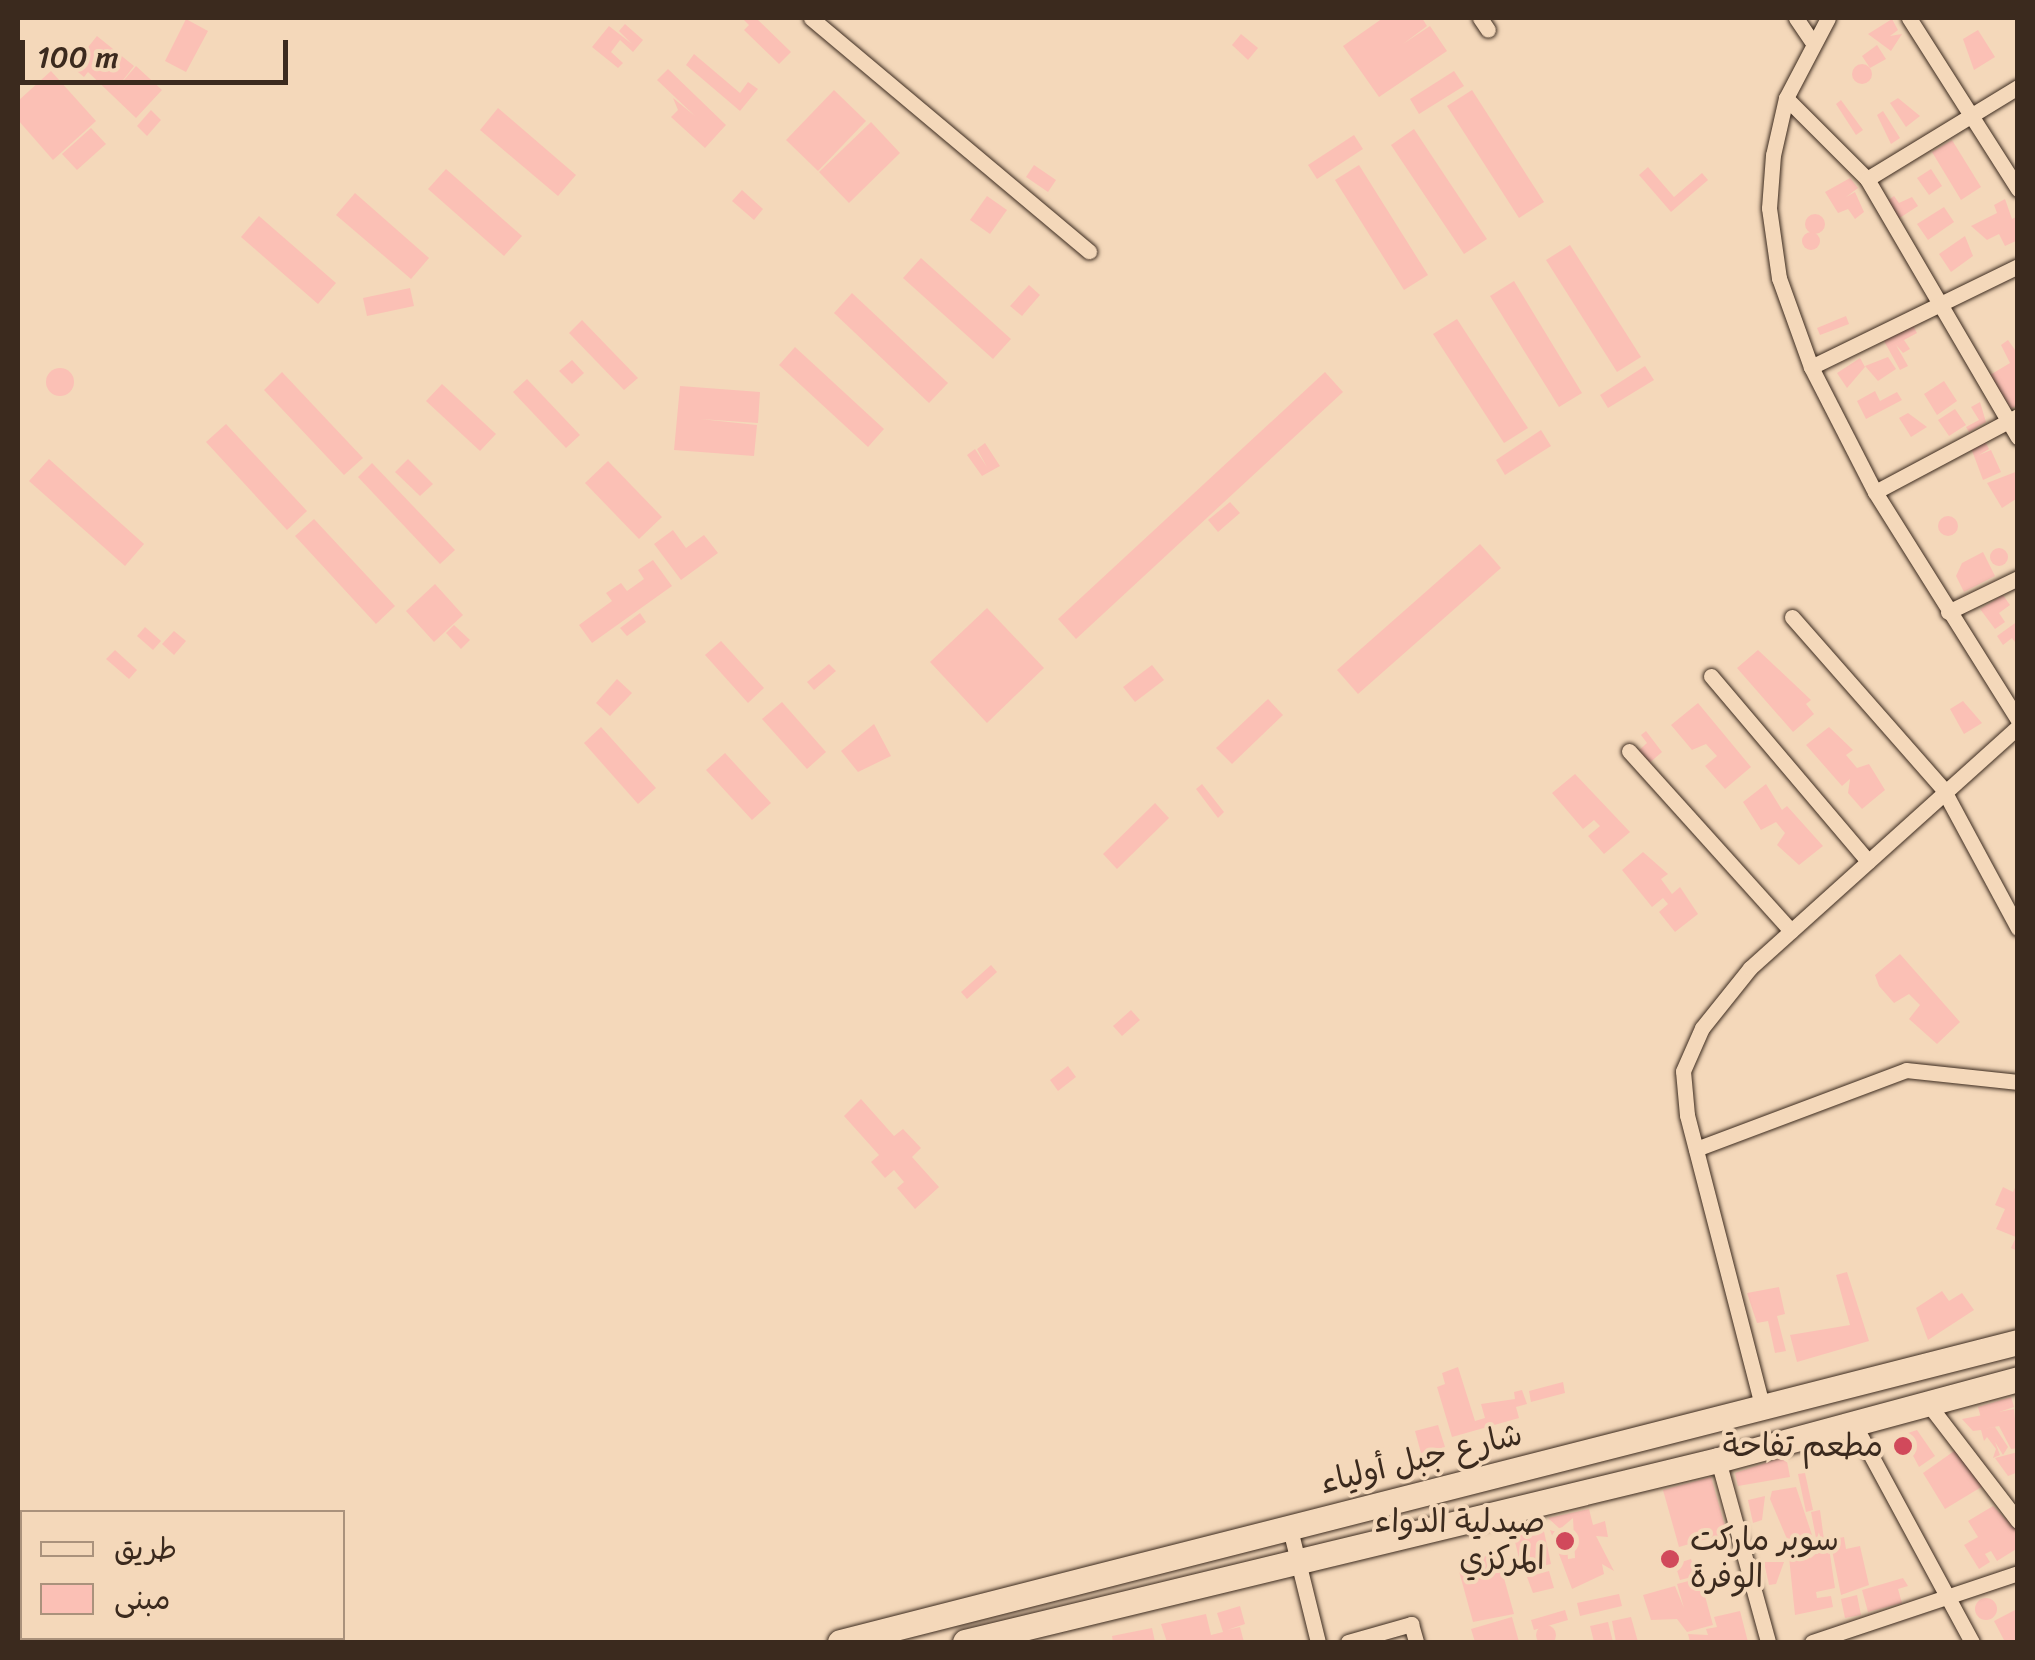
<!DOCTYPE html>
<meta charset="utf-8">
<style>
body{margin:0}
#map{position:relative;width:2035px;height:1660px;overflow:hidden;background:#f4d8ba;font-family:Sriracha,"Playpen Sans Arabic",sans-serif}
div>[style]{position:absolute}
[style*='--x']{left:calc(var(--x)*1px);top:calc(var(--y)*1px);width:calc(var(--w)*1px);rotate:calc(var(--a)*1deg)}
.building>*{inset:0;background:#fbc0b5}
.round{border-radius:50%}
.roads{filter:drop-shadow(0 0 2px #3b2a1e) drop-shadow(0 0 2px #3b2a1e)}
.street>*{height:15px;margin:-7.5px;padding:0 7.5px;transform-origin:7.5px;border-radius:7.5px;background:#f4d8ba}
.primary>*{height:25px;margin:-12.5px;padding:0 12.5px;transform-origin:12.5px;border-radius:12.5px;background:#f4d8ba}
.dots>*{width:28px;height:28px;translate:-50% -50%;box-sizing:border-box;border:5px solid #f4d8ba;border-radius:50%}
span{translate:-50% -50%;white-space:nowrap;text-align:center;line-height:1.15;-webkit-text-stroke:8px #f4d8ba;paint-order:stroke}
.poi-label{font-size:32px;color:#3b2a1e}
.right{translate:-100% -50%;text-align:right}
.left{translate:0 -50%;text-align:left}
.street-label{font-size:32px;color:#3b2a1e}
.frame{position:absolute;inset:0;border:20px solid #3b2a1e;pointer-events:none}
.legend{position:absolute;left:20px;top:1510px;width:325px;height:130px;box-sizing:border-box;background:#f4d8ba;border:2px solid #aa927c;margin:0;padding:12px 18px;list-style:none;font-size:30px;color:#3b2a1e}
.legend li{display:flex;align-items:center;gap:20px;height:50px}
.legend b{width:50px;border:2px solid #aa927c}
.scale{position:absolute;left:20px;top:40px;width:268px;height:45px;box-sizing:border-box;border:5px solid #3b2a1e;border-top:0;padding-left:12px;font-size:30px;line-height:35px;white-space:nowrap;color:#3b2a1e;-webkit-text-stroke:8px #f4d8ba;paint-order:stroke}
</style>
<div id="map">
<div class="building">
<div style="clip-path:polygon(742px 18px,756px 18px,791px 52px,779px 64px,744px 30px,749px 25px)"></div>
<div style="clip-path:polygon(1383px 18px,1422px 18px,1427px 26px,1403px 44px,1430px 26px,1447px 51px,1379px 97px,1343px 46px)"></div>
<div style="clip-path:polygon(186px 19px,208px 31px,186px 72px,165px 61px)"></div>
<div style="clip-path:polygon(1892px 19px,1898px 30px,1890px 36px,1902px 34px,1891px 51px,1868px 34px)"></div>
<div style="clip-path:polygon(625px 24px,643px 40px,633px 52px,620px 40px,611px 52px,623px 63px,618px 68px,592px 47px,609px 26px,632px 44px,619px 31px)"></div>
<div style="clip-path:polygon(1978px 30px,1995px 57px,1974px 70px,1963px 39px)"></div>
<div style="clip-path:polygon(1241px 34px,1258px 48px,1248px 60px,1232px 45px)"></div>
<div style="clip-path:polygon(97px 36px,134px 66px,117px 88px,136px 66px,162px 90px,136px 118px,88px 72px,84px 77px,72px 67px)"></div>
<div style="clip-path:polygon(1877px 45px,1886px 59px,1870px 68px,1862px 56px)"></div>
<div style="clip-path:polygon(694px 54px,740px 93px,748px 82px,758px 89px,740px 111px,686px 65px)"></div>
<div class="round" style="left:1852px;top:64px;width:20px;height:20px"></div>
<div style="clip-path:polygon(668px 69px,726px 125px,705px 148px,671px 117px,678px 110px,673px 98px,695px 116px,657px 80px)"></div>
<div style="clip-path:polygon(51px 71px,96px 121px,53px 160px,18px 120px,18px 101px)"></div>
<div style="clip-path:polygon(1454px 71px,1464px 86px,1419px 114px,1410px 99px)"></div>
<div style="clip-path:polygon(834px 90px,866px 121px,818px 171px,786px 140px)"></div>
<div style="clip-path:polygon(1472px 90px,1544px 202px,1519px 218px,1447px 106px)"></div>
<div style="clip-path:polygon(1898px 98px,1920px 116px,1906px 127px,1890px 103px)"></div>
<div style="clip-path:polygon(1841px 100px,1863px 130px,1856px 135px,1836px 104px)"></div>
<div style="clip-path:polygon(498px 108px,576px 175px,558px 196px,480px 130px)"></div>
<div style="clip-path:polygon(151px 110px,161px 120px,147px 136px,137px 126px)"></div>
<div style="clip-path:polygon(1883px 111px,1900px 138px,1891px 144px,1877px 115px)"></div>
<div style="clip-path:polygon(871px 122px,900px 153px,849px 203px,819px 172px)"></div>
<div style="clip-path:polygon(91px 128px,106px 144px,77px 170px,62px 154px)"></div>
<div style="clip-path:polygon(1414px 129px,1487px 239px,1464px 254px,1391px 145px)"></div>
<div style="clip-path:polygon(1354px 135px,1363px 149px,1317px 179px,1308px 165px)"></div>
<div style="clip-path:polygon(1952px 140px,1981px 187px,1961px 200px,1932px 152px)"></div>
<div style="clip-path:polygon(1034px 165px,1056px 180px,1048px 192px,1026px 177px)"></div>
<div style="clip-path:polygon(1359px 165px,1428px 275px,1404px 290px,1335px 180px)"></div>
<div style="clip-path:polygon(1648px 167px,1674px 197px,1702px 173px,1708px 180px,1671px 212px,1639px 175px)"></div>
<div style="clip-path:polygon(446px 169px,522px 236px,504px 256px,428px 189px)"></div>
<div style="clip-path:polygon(1931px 169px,1942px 186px,1929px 195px,1917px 178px)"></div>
<div style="clip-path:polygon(1850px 178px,1858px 188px,1846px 197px,1855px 192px,1864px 212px,1855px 219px,1848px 209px,1838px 213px,1825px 192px)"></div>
<div style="clip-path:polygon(742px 190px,763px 209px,754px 220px,732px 201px)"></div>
<div style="clip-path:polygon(355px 193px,429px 258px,411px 279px,336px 215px)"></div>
<div style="clip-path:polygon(987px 196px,1007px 210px,990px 234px,970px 220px)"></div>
<div style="clip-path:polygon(1894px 196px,1899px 203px,1912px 197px,1918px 206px,1898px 219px,1886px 202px)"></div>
<div style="clip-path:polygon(2005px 199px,2012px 219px,2018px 216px,2018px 240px,2005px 246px,1999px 234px,1987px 240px,1971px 226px,1997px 213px,1994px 205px)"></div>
<div style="clip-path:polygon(1944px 207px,1954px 222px,1928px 240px,1917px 224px)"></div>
<div class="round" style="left:1805px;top:214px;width:20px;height:20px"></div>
<div style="clip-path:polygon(259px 216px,336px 283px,318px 304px,241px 237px)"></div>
<div class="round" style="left:1802px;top:232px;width:18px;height:18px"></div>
<div style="clip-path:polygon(1965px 236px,1973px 256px,1951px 272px,1939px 254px)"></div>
<div style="clip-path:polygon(1570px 245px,1641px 357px,1617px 372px,1546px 260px)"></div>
<div style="clip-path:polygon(921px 258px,1011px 339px,993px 359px,903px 278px)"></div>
<div style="clip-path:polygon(1514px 281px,1582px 393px,1559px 407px,1490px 296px)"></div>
<div style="clip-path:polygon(1029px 285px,1040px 295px,1022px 316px,1010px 306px)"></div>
<div style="clip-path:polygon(410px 288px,414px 306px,367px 316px,363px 298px)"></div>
<div style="clip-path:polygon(852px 293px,948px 383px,929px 403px,834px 313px)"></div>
<div style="clip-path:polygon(1846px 316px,1849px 324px,1820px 335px,1817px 328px)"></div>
<div style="clip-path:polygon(1457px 319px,1528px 428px,1504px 443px,1433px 334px)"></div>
<div style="clip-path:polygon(582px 320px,638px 378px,624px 390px,569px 333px)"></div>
<div style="clip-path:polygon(1912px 324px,1917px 333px,1904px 340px,1910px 349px,1903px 353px,1896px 345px,1908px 366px,1900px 370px,1884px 341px)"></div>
<div style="clip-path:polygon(2008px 340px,2018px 354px,2018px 405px,2011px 409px,1990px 375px,2010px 363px,2001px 345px)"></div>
<div style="clip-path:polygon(795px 347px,884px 429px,868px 447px,779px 365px)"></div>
<div style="clip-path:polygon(1888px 357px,1896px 369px,1878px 381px,1865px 366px)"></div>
<div style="clip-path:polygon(1860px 358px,1865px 367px,1847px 388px,1837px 373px)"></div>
<div style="clip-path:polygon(572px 360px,584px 373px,572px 384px,559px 371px)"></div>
<div style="clip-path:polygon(1645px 366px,1654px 380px,1608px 408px,1600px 395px)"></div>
<div class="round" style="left:46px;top:368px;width:28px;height:28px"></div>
<div style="clip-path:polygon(282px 372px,363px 458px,344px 475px,264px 390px)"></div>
<div style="clip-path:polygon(1325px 372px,1343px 392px,1076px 639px,1058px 619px)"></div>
<div style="clip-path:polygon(527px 379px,580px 435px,566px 448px,513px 392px)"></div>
<div style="clip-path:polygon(1944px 381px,1957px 401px,1937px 415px,1924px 394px)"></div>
<div style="clip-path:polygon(442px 384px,496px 434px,480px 451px,426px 401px)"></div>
<div style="clip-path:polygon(680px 386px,760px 392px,758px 423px,700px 419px,757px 425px,754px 456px,674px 450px)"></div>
<div style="clip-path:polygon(1875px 391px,1880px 401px,1897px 392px,1902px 400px,1866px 419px,1857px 401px)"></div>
<div style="clip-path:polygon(1980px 402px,1986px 422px,1969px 432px,1966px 427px,1979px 420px,1971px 407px)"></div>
<div style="clip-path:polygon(1955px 409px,1966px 425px,1949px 436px,1938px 420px)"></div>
<div style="clip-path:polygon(1908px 413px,1927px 427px,1911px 437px,1899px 418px)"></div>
<div style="clip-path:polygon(226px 424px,307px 511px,287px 530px,206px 442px)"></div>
<div style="clip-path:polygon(1541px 430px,1551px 446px,1505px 475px,1496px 460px)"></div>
<div style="clip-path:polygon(1985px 441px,1989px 449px,1979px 455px,1991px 450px,2001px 472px,1983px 480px,1971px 448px)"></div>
<div style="clip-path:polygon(985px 443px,1000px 466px,982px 476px,967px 455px,975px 449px,987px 467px,977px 449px)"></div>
<div style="clip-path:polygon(49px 459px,144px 544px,125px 566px,29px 481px)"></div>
<div style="clip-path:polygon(408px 459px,433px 484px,420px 496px,395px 472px)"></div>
<div style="clip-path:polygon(608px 461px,662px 517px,639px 539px,585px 483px)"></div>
<div style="clip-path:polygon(372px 463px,455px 550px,440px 564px,358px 477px)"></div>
<div style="clip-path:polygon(2018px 471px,2016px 499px,2002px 508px,1987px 483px)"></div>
<div style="clip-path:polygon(1230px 502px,1240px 513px,1218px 532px,1208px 520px)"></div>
<div class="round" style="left:1938px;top:516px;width:20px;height:20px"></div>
<div style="clip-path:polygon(314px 519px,395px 606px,376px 624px,295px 536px)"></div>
<div style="clip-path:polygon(673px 530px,686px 548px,704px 535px,718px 553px,681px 580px,654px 544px)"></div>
<div style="clip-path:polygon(1480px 544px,1501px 568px,1358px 694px,1337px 670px)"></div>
<div class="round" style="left:1990px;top:548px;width:18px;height:18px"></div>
<div style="clip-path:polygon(1983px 552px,1995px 576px,1964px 592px,1956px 576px,1962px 563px)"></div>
<div style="clip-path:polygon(653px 560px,672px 586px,592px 643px,579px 625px,612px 601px,606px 593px,621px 583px,627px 591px,644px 579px,638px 570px)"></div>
<div style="clip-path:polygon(435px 584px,463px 615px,434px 642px,406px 611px)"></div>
<div style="clip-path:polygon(2003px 595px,2010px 605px,1999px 613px,2005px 622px,1995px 629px,1980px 609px)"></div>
<div style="clip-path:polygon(987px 608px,1044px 668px,987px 723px,930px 662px)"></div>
<div style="clip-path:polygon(640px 613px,646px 622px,627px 636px,620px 628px)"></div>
<div style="clip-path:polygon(2018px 621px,2018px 646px,2012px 638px,2003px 645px,1997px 636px)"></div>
<div style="clip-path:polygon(454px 625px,470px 640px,461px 649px,446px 633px)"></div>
<div style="clip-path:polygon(145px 627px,161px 641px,153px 650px,137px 636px)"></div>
<div style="clip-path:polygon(174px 631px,186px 641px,174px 655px,162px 644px)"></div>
<div style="clip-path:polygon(721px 641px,764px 688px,748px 703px,705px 655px)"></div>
<div style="clip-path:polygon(115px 650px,137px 670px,129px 679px,106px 659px)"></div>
<div style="clip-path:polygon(1758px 650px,1811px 700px,1806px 704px,1814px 714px,1793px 732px,1737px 668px)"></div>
<div style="clip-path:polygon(829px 664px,836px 671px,814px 690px,807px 682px)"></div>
<div style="clip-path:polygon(1152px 665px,1164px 680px,1135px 702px,1123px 687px)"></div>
<div style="clip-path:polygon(617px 679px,632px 693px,610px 716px,596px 703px)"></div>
<div style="clip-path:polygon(1268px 699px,1283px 715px,1232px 764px,1216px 748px)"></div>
<div style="clip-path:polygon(1963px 701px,1982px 723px,1964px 734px,1950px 709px)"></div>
<div style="clip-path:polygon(782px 702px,826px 752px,807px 769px,762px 719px)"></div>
<div style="clip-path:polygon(1698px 703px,1751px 767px,1725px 789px,1705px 766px,1717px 756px,1706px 744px,1692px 750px,1671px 725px)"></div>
<div style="clip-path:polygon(874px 724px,891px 756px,858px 772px,841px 751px)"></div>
<div style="clip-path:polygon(601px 727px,656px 788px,638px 804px,584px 743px)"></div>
<div style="clip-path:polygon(1829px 727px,1853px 750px,1846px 755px,1857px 768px,1869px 764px,1885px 790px,1862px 809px,1848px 793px,1850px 779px,1842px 786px,1806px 745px)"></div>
<div style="clip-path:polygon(1646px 731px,1662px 752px,1647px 765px,1637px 752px,1647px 743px,1641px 735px)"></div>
<div style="clip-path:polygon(725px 753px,771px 803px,752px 820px,706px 770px)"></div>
<div style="clip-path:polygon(1575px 774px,1630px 832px,1604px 854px,1588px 836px,1600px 826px,1594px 820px,1583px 829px,1552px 793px)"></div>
<div style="clip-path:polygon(1202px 784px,1224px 812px,1218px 818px,1196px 789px)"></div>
<div style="clip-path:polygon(1766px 784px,1782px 810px,1787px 806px,1823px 846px,1799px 865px,1777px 845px,1785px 833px,1776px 822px,1761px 830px,1743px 802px)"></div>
<div style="clip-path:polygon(1155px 803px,1169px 818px,1117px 869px,1103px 854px)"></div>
<div style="clip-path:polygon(1643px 852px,1668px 874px,1661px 879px,1672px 894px,1680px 887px,1698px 914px,1675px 932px,1659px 912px,1668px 904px,1663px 898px,1652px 907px,1622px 870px)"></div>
<div style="clip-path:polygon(1900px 954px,1960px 1022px,1937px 1044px,1909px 1019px,1920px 1005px,1909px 994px,1894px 1003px,1879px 986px,1875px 975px)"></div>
<div style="clip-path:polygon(991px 965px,997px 972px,967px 999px,961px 992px)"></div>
<div style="clip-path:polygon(1131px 1010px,1140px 1020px,1122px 1036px,1113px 1026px)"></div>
<div style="clip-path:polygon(1068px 1066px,1076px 1077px,1058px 1091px,1050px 1080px)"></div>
<div style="clip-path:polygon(861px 1099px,894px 1136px,903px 1129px,921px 1148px,912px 1157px,939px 1187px,915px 1209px,897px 1188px,904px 1182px,894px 1170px,885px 1178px,871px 1162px,879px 1155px,844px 1116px)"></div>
<div style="clip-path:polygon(2018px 1181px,2018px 1251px,2011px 1248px,2016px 1237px,1996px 1229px,2005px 1209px,1995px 1205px,2003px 1187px,2013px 1192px)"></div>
<div style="clip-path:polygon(1847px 1272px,1869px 1341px,1797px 1362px,1790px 1335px,1850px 1325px,1836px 1275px)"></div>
<div style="clip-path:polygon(1779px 1287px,1785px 1314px,1777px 1316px,1786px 1351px,1775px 1353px,1768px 1321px,1757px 1323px,1747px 1293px)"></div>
<div style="clip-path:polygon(1942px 1291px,1949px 1301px,1962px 1293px,1974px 1310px,1928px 1340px,1916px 1308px)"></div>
<div style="clip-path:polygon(1458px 1367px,1475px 1421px,1485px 1418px,1481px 1404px,1515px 1399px,1514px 1392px,1522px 1390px,1527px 1404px,1516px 1407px,1519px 1418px,1452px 1437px,1437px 1387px,1445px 1384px,1442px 1373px)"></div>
<div style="clip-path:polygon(1563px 1382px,1565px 1393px,1531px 1402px,1529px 1391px)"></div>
<div style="clip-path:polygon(2011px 1397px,2014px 1407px,1981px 1418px,1978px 1407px)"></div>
<div style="clip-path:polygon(2014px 1409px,2018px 1448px,2011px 1449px,1999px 1426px,1984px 1429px,1995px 1427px,2008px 1447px,2003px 1455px,1995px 1442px,2000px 1455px,1993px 1458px,1996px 1449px,1987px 1437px,1984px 1441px,1981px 1430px,1973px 1431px,1962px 1419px)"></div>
<div style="clip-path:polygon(1438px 1425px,1445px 1447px,1421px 1453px,1415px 1431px)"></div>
<div style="clip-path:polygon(1917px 1430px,1935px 1456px,1919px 1467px,1902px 1435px)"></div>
<div style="clip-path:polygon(1957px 1449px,1983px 1486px,1945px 1509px,1923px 1473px)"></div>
<div style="clip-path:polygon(2018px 1452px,2018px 1472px,2008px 1476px,1995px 1458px)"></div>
<div style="clip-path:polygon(1786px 1456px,1790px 1477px,1738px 1486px,1735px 1473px)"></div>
<div style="clip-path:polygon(1805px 1473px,1813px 1510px,1806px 1512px,1798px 1474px)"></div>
<div style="clip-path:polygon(1711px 1477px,1727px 1533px,1679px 1547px,1663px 1490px)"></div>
<div style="clip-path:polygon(1796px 1487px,1812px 1535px,1787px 1539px,1770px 1499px,1772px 1491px)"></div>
<div style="clip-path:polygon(1765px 1496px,1762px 1520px,1753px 1523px,1748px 1500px)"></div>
<div style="clip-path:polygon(1993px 1506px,2018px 1531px,2018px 1548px,1997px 1561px,1991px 1551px,1985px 1554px,1990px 1562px,1979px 1569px,1964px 1545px,1978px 1537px,1968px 1521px)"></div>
<div style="clip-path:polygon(1589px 1509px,1593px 1525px,1605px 1521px,1608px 1537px,1596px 1536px,1614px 1571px,1602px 1564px,1604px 1574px,1572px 1589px,1550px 1530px,1566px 1535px,1568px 1559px,1575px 1558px,1573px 1518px,1560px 1529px,1548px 1518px)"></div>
<div style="clip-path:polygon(1820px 1510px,1825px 1547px,1807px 1550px,1817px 1543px,1811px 1512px)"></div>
<div style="clip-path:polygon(1542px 1522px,1551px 1564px,1522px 1571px,1512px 1529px)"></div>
<div style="clip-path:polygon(1844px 1537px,1846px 1549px,1860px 1546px,1869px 1585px,1841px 1595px,1830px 1540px)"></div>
<div style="clip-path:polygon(1829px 1548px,1835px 1588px,1816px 1592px,1817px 1598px,1831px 1596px,1833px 1607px,1795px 1615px,1789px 1557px)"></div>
<div style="clip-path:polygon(1497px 1553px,1514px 1614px,1473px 1622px,1457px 1564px)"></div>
<div style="clip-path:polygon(1691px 1559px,1696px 1576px,1680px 1580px,1675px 1564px)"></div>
<div style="clip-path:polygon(1764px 1562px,1784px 1562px,1776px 1584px,1769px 1585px)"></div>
<div style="clip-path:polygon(1549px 1571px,1554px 1588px,1533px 1593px,1527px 1577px)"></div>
<div style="clip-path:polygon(1700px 1578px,1713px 1625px,1687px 1632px,1677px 1619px,1651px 1620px,1643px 1595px,1675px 1586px,1684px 1608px,1677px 1584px)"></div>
<div style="clip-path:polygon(1903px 1578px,1908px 1586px,1898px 1589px,1902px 1603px,1868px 1612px,1862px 1590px)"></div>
<div style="clip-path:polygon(1619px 1594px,1622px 1606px,1580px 1616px,1577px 1603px)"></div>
<div style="clip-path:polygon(1857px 1595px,1861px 1615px,1845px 1618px,1841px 1599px)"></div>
<div class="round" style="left:1975px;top:1598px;width:22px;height:22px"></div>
<div style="clip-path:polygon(1240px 1606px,1245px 1624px,1227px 1630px,1240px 1627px,1244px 1642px,1167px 1642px,1161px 1624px,1206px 1614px,1211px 1635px,1223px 1632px,1217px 1613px)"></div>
<div style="clip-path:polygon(1565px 1610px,1568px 1620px,1534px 1630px,1531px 1620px)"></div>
<div style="clip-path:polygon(2015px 1610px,2018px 1642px,2005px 1642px,1994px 1621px)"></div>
<div style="clip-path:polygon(1740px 1611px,1748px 1642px,1690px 1642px,1688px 1634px,1708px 1635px,1706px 1629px,1717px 1627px,1714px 1617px)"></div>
<div style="clip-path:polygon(1512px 1617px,1519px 1642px,1475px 1642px,1471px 1629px)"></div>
<div style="clip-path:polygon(1631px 1617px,1638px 1642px,1616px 1642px,1612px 1621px)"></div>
<div style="clip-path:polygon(1608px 1622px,1613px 1642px,1594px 1642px,1590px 1626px)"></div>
<div class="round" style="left:1536px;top:1625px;width:20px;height:20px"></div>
<div style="clip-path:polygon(1152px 1628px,1155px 1642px,1113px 1642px,1112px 1636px)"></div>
</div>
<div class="roads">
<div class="street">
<div style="--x:811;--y:18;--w:363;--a:40"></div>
<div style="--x:1480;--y:18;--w:14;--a:56"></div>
<div style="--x:1796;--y:18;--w:27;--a:56"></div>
<div style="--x:1828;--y:18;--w:90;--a:117.7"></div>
<div style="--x:1786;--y:98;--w:58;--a:102.8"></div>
<div style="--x:1773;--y:155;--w:53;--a:94.3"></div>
<div style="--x:1769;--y:208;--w:71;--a:81.9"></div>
<div style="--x:1779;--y:278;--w:95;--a:70.2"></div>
<div style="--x:1811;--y:367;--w:140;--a:62.9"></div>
<div style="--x:1875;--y:492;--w:269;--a:57.9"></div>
<div style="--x:1909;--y:18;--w:203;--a:57.5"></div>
<div style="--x:1786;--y:98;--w:115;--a:45"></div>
<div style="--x:1867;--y:179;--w:299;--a:59.7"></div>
<div style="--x:1867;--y:179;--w:177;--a:-31.4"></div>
<div style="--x:1811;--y:367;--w:230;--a:-26"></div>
<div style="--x:1875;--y:492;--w:162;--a:-28"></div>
<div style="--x:1948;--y:612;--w:78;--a:-25.9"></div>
<div style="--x:1792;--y:617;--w:229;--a:48.7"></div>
<div style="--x:1943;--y:789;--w:158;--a:61.7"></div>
<div style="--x:1711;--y:676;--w:243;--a:49.7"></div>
<div style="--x:1629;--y:751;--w:242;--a:48"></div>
<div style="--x:1696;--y:1149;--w:224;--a:-20.6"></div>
<div style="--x:1906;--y:1070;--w:113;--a:6.1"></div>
<div style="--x:1929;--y:1405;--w:146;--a:52.5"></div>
<div style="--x:1763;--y:1409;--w:304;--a:-104.5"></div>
<div style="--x:1687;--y:1115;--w:44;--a:-95.2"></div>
<div style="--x:1683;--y:1071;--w:47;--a:-66.2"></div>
<div style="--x:1702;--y:1028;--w:77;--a:-51.3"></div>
<div style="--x:1750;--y:968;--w:360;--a:-42"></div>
<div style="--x:1854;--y:1424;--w:248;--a:61.6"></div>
<div style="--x:1718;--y:1460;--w:189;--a:74.6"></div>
<div style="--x:1289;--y:1525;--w:121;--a:76.1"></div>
<div style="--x:1348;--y:1642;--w:66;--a:-15.9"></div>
<div style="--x:1411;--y:1624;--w:19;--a:74"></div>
<div style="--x:1812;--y:1642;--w:217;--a:-18.5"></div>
</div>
<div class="primary">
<div style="--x:840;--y:1642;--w:1216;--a:-14.29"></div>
<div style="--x:965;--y:1642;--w:775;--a:-13.59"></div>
<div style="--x:1718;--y:1460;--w:311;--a:-15.1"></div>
</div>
</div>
<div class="dots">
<div style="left:1903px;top:1446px;background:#d1495b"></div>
<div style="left:1565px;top:1541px;background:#d1495b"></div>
<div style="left:1670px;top:1559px;background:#d1495b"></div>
</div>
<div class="poi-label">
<span class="right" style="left:1883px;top:1446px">مطعم تفاحة</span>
<span class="right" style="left:1545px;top:1541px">صيدلية الدواء<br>المركزي</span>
<span class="left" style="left:1690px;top:1559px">سوبر ماركت<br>الوفرة</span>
</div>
<div class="street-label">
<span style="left:1421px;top:1459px;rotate:-14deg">شارع جبل أولياء</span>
</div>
<div class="frame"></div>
<ul class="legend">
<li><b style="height:12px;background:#f4d8ba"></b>طريق</li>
<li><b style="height:28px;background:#fbc0b5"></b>مبنى</li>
</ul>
<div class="scale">100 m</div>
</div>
